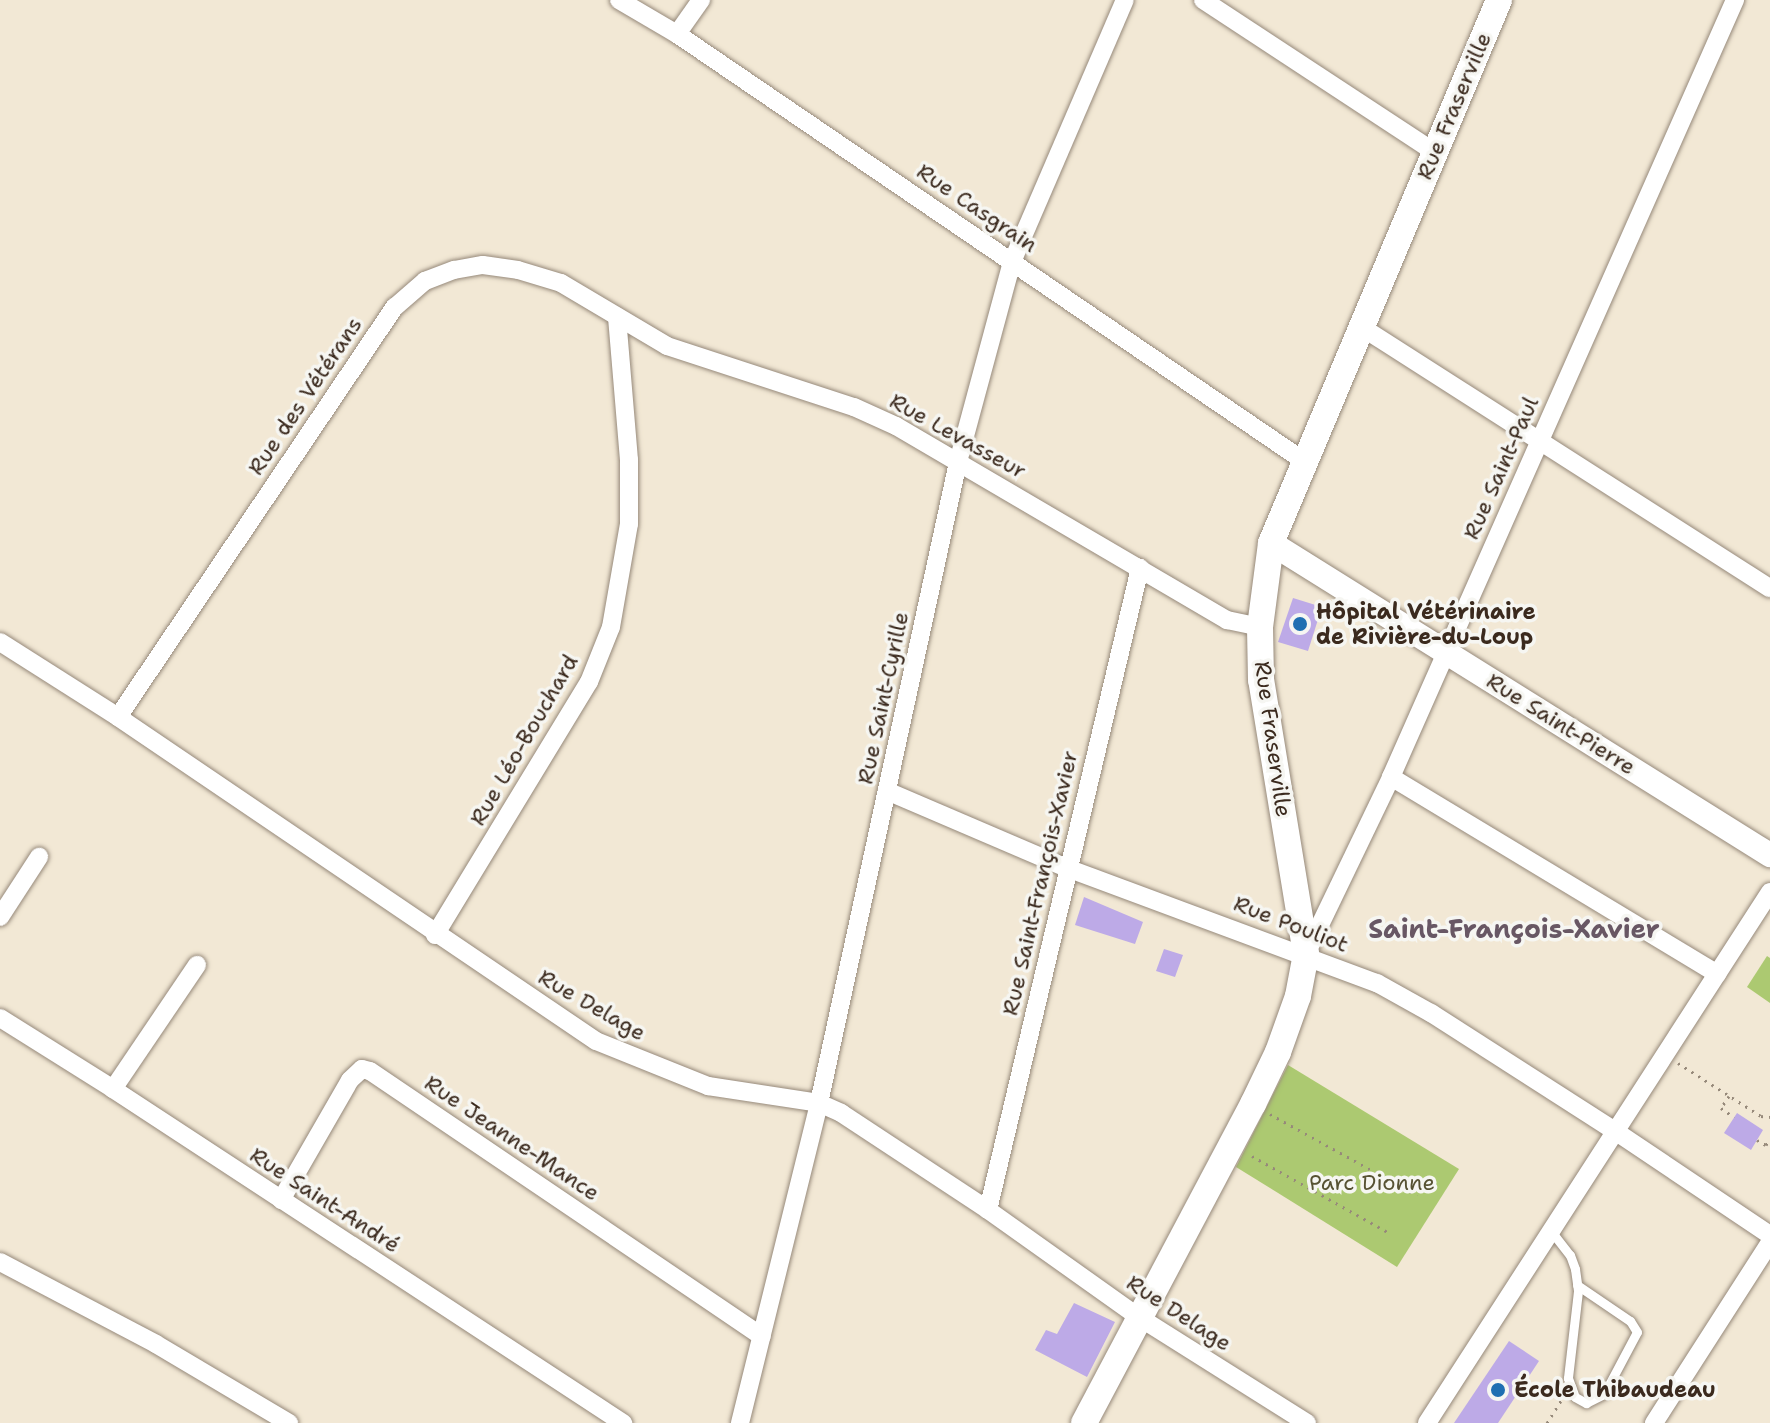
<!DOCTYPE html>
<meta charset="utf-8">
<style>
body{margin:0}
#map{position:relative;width:1770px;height:1423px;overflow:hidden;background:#f2e8d5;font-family:"Shantell Sans",sans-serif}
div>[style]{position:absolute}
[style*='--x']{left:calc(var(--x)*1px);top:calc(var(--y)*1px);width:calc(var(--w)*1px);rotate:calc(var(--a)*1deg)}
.green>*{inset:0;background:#acc971}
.building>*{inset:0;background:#bdaae7}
.path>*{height:3px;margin-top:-1.5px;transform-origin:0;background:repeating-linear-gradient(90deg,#96897a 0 2px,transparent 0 8px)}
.roads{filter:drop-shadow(0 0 2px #96897a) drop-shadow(0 0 2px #96897a)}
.service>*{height:9px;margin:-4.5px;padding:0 4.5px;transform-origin:4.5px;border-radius:4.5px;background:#fff}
.minor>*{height:18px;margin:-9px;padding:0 9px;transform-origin:9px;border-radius:9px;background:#fff}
.tertiary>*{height:24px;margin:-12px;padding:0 12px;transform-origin:12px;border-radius:12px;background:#fff}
.secondary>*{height:26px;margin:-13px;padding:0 13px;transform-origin:13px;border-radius:13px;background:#fff}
.dots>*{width:22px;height:22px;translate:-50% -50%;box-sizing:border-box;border:4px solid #f6f6f2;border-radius:50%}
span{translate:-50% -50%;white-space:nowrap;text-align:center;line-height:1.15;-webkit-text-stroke:7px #f6f6f2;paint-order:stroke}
.street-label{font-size:22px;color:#3b2a1e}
.poi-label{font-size:22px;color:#3b2a1e;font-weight:700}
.left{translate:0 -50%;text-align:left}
.park-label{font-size:22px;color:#575233}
.quarter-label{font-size:26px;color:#685764;font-weight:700}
</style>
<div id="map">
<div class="green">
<div style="clip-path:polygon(1767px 956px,1770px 958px,1770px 1003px,1747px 987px)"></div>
<div style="clip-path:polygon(1288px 1065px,1459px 1169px,1397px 1267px,1236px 1167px)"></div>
</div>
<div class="building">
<div style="clip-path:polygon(1293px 598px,1322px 607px,1308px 651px,1278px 642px)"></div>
<div style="clip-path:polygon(1084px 897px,1143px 922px,1135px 944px,1075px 925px)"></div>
<div style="clip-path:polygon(1164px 949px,1183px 955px,1175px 977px,1156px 971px)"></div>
<div style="clip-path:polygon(1737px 1113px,1763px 1130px,1751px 1150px,1724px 1133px)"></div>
<div style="clip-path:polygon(1074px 1303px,1115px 1322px,1087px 1377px,1035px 1350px,1046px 1330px,1057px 1334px)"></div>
<div style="clip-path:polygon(1509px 1341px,1539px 1361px,1498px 1423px,1454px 1423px)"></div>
</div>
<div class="path">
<div style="--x:1678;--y:1063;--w:98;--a:32.6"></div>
<div style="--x:1761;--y:1116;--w:9;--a:6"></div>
<div style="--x:1729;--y:1096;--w:14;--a:124"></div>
<div style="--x:1721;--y:1108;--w:16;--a:35"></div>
<div style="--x:1270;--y:1114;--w:168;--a:28.9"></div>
<div style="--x:1757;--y:1140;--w:10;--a:29"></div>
<div style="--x:1766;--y:1145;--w:7;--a:-56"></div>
<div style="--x:1252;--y:1156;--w:159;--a:29.3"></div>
<div style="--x:1547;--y:1423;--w:28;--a:-58"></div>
</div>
<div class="roads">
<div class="service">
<div style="--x:1551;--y:1231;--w:31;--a:52"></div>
<div style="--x:1570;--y:1255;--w:15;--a:70"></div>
<div style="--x:1575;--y:1269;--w:22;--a:82"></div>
<div style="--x:1578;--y:1291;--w:88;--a:96.6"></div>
<div style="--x:1568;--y:1378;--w:20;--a:70"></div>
<div style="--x:1575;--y:1397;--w:13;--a:29"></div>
<div style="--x:1586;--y:1403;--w:20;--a:-27"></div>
<div style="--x:1604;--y:1394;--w:70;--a:-62"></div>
<div style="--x:1637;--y:1332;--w:13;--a:-122"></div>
<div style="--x:1630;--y:1321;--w:64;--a:-145.8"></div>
</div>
<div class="minor">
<div style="--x:619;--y:0;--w:67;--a:30.4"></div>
<div style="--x:677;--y:34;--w:759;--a:34.26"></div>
<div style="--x:1203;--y:0;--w:277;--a:33.3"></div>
<div style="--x:677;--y:34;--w:42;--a:-54.8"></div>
<div style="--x:1363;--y:328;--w:483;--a:32.6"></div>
<div style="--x:0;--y:642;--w:140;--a:32.4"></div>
<div style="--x:118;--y:717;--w:577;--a:34.13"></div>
<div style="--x:596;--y:1041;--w:121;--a:21.9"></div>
<div style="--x:708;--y:1086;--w:112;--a:8.7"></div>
<div style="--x:819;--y:1103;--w:24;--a:24"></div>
<div style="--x:841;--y:1113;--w:176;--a:33.4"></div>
<div style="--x:988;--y:1210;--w:183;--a:35.4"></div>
<div style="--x:1137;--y:1316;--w:201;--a:32.2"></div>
<div style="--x:118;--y:717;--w:495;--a:-56"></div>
<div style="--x:395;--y:307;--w:40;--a:-41"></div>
<div style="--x:425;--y:281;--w:31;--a:-21"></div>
<div style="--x:454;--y:270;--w:29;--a:-10"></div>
<div style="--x:483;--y:265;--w:35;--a:8"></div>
<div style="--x:518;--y:270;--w:45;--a:16.8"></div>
<div style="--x:561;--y:283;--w:123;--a:30.7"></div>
<div style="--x:667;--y:346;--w:197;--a:18.1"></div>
<div style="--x:854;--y:407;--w:46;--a:24.3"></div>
<div style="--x:896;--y:426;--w:384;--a:30.4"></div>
<div style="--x:1227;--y:620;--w:34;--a:12"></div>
<div style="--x:1391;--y:777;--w:381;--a:31.1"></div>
<div style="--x:887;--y:791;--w:196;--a:23.2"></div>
<div style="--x:1067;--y:868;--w:331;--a:20.4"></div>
<div style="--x:1377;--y:983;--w:62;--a:29.1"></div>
<div style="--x:1431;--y:1013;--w:219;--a:32.7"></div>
<div style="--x:1615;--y:1131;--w:187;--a:33.9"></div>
<div style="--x:0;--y:917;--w:72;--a:-57"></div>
<div style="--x:435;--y:935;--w:296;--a:-58.7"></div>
<div style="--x:589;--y:682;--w:59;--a:-68.2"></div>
<div style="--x:611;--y:627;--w:105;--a:-80.1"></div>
<div style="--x:629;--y:524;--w:64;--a:-90"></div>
<div style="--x:629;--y:460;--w:144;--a:-94.8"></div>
<div style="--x:1306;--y:954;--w:196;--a:-64.3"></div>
<div style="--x:1391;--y:777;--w:850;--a:-66.12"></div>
<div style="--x:0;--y:1018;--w:133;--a:32.1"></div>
<div style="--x:113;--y:1089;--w:610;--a:33.22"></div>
<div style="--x:113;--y:1089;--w:150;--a:-55.9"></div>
<div style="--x:281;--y:1200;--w:138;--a:-60.1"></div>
<div style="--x:350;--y:1080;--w:16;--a:-43"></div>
<div style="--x:362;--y:1069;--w:8;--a:14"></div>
<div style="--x:370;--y:1071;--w:473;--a:34.1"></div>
<div style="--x:988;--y:1210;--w:660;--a:-76.68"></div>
<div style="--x:0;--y:1262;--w:176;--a:27.7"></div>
<div style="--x:156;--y:1344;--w:155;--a:30.7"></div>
<div style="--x:740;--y:1423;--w:330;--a:-76.1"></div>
<div style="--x:819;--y:1103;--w:656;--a:-77.76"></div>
<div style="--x:958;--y:462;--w:207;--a:-74.9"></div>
<div style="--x:1012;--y:262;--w:285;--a:-66.7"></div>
<div style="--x:1427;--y:1423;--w:632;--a:-57.14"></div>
<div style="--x:1654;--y:1423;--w:215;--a:-57.3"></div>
</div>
<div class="tertiary">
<div style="--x:1271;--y:543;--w:589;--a:32.02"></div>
</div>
<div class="secondary">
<div style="--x:1084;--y:1423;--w:361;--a:-62.1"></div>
<div style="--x:1253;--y:1104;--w:58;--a:-64.3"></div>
<div style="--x:1278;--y:1052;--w:59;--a:-70.3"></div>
<div style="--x:1298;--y:996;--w:43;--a:-79.2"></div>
<div style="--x:1306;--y:954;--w:278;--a:-99.3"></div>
<div style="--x:1261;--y:680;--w:53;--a:-91.1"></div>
<div style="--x:1260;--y:627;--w:85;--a:-82.5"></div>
<div style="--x:1271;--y:543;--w:589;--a:-67.22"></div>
</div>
</div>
<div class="dots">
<div style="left:1300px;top:624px;background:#1f6fb2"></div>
<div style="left:1498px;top:1390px;background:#1f6fb2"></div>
</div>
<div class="street-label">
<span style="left:1454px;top:106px;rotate:-67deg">Rue Fraserville</span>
<span style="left:977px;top:208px;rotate:34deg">Rue Casgrain</span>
<span style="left:305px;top:396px;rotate:-56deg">Rue des Vétérans</span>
<span style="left:958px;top:436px;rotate:29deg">Rue Levasseur</span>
<span style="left:1501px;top:468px;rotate:-66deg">Rue Saint-Paul</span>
<span style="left:883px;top:698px;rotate:-78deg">Rue Saint-Cyrille</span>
<span style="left:1561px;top:724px;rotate:32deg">Rue Saint-Pierre</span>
<span style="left:1273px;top:739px;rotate:82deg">Rue Fraserville</span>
<span style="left:524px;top:740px;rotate:-60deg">Rue Léo-Bouchard</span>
<span style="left:1040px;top:883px;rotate:-77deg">Rue Saint-François-Xavier</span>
<span style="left:1291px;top:924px;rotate:21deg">Rue Pouliot</span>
<span style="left:592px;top:1005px;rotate:30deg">Rue Delage</span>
<span style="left:512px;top:1138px;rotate:34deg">Rue Jeanne-Mance</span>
<span style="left:325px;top:1200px;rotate:33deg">Rue Saint-André</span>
<span style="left:1179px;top:1313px;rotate:33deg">Rue Delage</span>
</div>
<div class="poi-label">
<span class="left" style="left:1316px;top:624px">Hôpital Vétérinaire<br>de Rivière-du-Loup</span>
<span class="left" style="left:1514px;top:1390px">École Thibaudeau</span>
</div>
<div class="park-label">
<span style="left:1372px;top:1183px">Parc Dionne</span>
</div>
<div class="quarter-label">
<span style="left:1514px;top:929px">Saint-François-Xavier</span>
</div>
</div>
